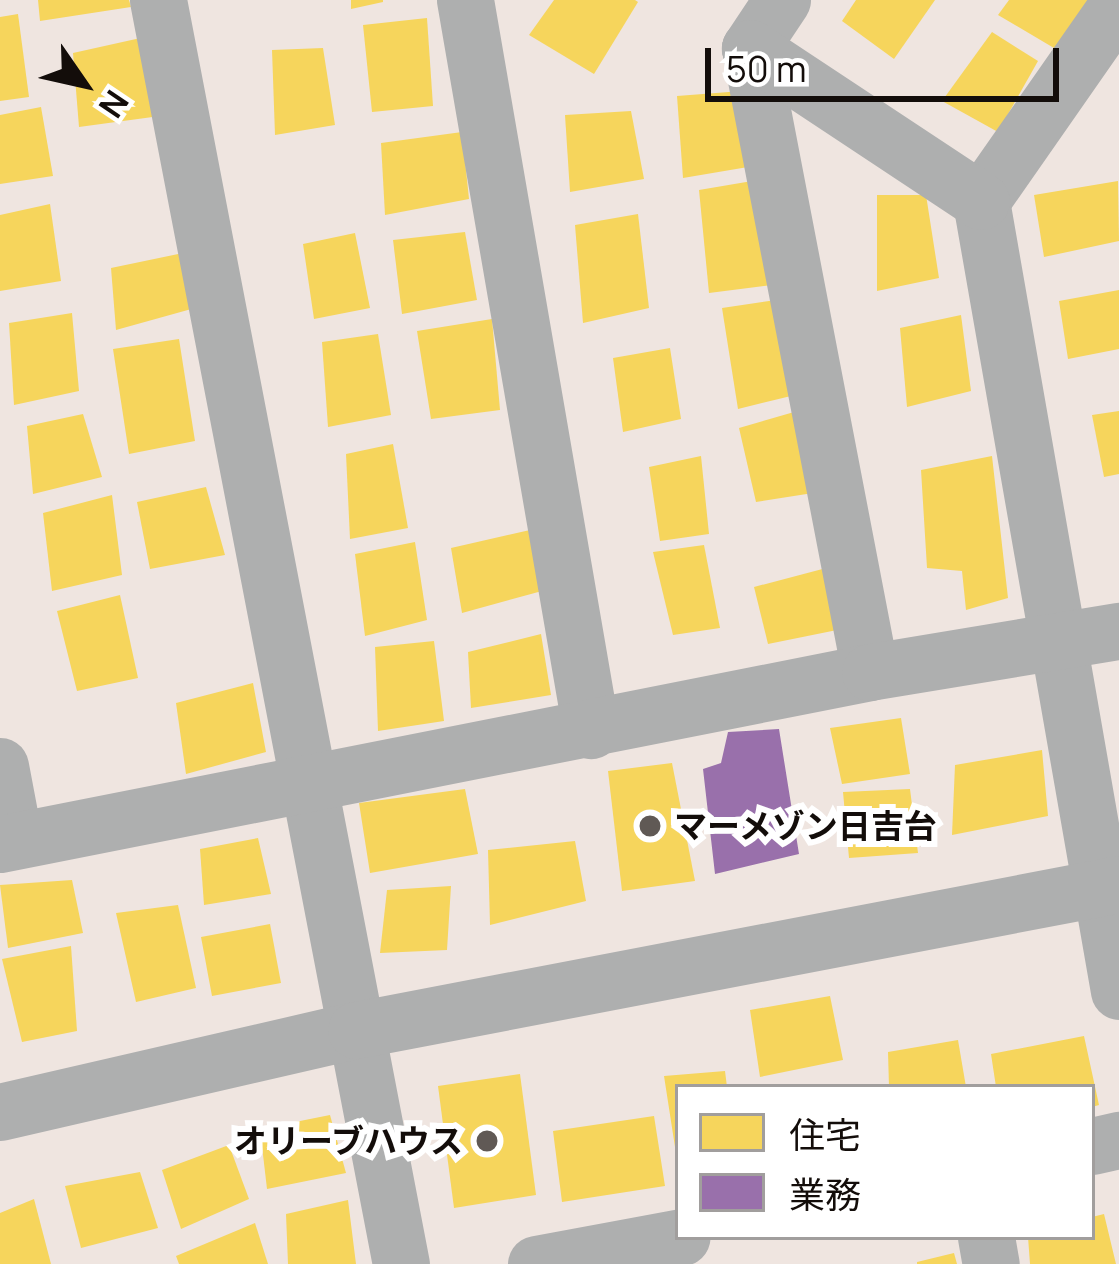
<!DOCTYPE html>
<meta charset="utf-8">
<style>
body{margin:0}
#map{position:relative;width:1119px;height:1264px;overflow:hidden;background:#efe5e0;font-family:Manrope,"Noto Sans JP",sans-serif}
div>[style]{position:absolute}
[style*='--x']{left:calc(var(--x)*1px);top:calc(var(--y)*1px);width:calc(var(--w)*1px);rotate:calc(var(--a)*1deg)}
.homes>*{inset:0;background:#f6d55c}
.offices>*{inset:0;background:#9970ab}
.minor>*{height:57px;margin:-28.5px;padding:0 28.5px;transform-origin:28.5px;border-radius:28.5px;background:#aeafaf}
.dots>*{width:33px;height:33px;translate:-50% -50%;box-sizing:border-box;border:6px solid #fff;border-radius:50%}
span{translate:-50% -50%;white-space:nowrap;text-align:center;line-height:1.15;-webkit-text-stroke:12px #fff;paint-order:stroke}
.poi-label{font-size:33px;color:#130d0a;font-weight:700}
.left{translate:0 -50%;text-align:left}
.right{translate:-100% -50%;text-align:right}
.legend{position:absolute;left:675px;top:1084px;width:420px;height:156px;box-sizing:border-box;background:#fff;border:3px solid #a19e9d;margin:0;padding:15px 21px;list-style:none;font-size:36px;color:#130d0a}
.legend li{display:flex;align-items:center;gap:24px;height:60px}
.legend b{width:60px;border:3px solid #a19e9d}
.north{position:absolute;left:24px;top:24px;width:120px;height:120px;-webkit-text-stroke:9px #fff;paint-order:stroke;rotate:124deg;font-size:33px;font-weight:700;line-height:48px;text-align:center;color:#130d0a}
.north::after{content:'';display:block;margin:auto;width:42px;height:54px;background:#130d0a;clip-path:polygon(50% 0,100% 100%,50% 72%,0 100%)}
.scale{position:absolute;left:705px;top:48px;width:354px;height:54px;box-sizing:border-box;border:6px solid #130d0a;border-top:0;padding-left:15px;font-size:36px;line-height:42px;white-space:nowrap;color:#130d0a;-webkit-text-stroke:9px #fff;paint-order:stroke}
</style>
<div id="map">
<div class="homes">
<div style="clip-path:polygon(38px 0,129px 0,131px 7px,40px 21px)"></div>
<div style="clip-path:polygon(351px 0,383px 0,383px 2px,351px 9px)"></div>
<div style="clip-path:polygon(554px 0,635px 0,638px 2px,594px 74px,529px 35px)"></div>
<div style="clip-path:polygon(856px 0,935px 0,894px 59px,842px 21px)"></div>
<div style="clip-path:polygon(1009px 0,1090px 0,1059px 51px,998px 15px)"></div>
<div style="clip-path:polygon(18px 14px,29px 97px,0 101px,0 17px)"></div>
<div style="clip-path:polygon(427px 18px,433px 106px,372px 112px,363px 25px)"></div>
<div style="clip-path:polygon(992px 32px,1038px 61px,998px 132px,942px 101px)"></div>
<div style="clip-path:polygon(145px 37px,160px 116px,79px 127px,73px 53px)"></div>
<div style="clip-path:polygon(323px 48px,335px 125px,275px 135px,272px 50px)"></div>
<div style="clip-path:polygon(742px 91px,748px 167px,683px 178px,677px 96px)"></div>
<div style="clip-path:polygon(41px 107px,53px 176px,0 184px,0 115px)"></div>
<div style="clip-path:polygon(631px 111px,644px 179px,570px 192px,565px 115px)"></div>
<div style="clip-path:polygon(462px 132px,469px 199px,385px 215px,381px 143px)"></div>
<div style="clip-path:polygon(758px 180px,772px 285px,709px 293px,699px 190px)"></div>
<div style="clip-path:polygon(1118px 181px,1119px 241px,1044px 257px,1034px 195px)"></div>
<div style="clip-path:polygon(877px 195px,926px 195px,939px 278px,877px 291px)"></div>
<div style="clip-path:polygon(50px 204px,61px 281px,0 291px,0 215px)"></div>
<div style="clip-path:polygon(638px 214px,649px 308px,583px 323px,575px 225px)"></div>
<div style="clip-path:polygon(465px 232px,477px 300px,402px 314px,393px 240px)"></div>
<div style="clip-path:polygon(355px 233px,370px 308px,314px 319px,303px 244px)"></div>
<div style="clip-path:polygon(183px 253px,195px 308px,116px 330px,111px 268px)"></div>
<div style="clip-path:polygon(1119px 290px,1119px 349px,1068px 359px,1059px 301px)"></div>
<div style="clip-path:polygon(776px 300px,791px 396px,738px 409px,722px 308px)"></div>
<div style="clip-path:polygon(72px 313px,79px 391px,14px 405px,9px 323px)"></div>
<div style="clip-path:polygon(961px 315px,971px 391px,907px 407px,900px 328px)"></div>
<div style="clip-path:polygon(492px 319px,500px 410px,431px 419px,417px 331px)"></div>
<div style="clip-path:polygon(378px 334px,391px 415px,328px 427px,322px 342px)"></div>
<div style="clip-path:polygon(179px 339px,195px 441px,129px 454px,113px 349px)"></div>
<div style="clip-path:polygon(670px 348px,681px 419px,623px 432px,613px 358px)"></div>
<div style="clip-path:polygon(801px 410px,813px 493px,756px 502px,739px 428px)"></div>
<div style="clip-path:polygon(1119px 411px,1119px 474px,1104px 477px,1092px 415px)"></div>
<div style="clip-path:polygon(83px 414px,102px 477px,33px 494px,27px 426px)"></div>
<div style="clip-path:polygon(393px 444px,408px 528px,350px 539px,346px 454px)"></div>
<div style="clip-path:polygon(701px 456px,709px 534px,660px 541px,649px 467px)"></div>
<div style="clip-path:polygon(992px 456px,1008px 598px,966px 610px,962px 571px,927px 568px,921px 470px)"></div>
<div style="clip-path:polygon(206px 487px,225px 555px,150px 569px,137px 502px)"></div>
<div style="clip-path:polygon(112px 495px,122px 575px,52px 591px,43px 513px)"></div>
<div style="clip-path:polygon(530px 530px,542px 591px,462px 613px,451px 548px)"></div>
<div style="clip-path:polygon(415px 542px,427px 620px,365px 636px,355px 554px)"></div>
<div style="clip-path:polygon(704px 545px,720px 628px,673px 635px,653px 552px)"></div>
<div style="clip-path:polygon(830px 567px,842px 629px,768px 644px,754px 587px)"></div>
<div style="clip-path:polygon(120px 595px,138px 678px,77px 691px,57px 611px)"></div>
<div style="clip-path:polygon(541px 634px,551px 695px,471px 708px,468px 652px)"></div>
<div style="clip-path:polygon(434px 641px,444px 721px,378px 731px,375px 647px)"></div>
<div style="clip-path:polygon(253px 683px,266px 752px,186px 774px,176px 703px)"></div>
<div style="clip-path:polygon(901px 718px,910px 774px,842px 784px,830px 728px)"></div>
<div style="clip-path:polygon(1042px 750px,1048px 816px,952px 835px,955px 765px)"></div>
<div style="clip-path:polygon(672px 763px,695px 881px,622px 891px,608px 771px)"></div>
<div style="clip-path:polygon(465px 789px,478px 854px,370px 873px,359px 803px)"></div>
<div style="clip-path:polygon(910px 789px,918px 853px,849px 858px,843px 792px)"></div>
<div style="clip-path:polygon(258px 838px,271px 894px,204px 905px,200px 849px)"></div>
<div style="clip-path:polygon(575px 841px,586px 901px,490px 925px,488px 850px)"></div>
<div style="clip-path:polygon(72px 880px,83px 933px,8px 948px,0 885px)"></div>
<div style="clip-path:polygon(451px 886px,447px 950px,380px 953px,387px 890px)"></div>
<div style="clip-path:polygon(178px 905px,196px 988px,136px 1002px,116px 913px)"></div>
<div style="clip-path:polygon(270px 924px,281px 983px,212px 996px,201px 937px)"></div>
<div style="clip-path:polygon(71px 946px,77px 1031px,22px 1042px,2px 959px)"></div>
<div style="clip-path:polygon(830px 996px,843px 1060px,760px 1077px,750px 1010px)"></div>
<div style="clip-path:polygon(1084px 1036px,1099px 1105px,1092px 1107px,1092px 1087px,996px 1087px,991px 1054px)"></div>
<div style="clip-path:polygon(958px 1040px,966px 1087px,889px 1087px,888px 1052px)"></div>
<div style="clip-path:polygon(725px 1071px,727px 1087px,678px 1087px,675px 1147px,664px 1076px)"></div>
<div style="clip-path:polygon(520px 1074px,536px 1195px,454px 1208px,438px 1086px)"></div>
<div style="clip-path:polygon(330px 1115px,346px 1173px,267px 1189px,260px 1129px)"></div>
<div style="clip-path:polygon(654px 1116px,665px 1186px,562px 1202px,553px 1131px)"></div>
<div style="clip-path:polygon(229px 1145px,249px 1199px,181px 1229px,162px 1170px)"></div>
<div style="clip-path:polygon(140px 1172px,158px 1228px,81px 1248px,65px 1186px)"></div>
<div style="clip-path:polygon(34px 1199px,51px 1264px,0 1264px,0 1213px)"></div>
<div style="clip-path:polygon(348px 1200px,356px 1264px,288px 1264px,286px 1214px)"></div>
<div style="clip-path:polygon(1104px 1214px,1116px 1264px,1030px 1264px,1028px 1237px,1092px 1237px,1092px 1217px)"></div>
<div style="clip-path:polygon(255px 1223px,268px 1264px,179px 1264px,176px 1256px)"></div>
<div style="clip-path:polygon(954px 1253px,957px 1264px,917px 1264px,917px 1262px)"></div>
</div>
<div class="offices">
<div style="clip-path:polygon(779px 729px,799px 854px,715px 874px,703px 769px,721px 763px,728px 732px)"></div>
</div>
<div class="minor">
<div style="--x:158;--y:0;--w:1287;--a:79.12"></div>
<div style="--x:465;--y:0;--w:741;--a:80.21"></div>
<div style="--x:782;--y:0;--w:58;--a:123.7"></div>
<div style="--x:750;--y:48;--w:635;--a:79.11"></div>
<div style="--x:1119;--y:3;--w:241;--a:124.9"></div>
<div style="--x:981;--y:201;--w:802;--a:80.09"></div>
<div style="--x:750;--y:48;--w:277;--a:33.5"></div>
<div style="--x:0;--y:766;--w:75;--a:79.3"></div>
<div style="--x:0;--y:844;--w:887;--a:-11.18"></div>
<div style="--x:870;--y:672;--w:252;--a:-9.4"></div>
<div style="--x:0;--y:1112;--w:365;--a:-13"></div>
<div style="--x:356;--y:1030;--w:777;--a:-10.83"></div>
<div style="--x:1092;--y:1146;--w:28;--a:-13"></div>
<div style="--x:986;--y:1237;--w:27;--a:80"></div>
<div style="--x:536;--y:1264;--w:148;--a:-10.5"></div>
</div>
<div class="dots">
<div style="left:650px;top:826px;background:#605955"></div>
<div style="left:487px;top:1141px;background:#605955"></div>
</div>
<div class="poi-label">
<span class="left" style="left:674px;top:826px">マーメゾン日吉台</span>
<span class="right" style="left:463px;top:1141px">オリーブハウス</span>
</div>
<ul class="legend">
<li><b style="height:33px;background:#f6d55c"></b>住宅</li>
<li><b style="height:33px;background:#9970ab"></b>業務</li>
</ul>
<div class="north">N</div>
<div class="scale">50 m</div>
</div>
